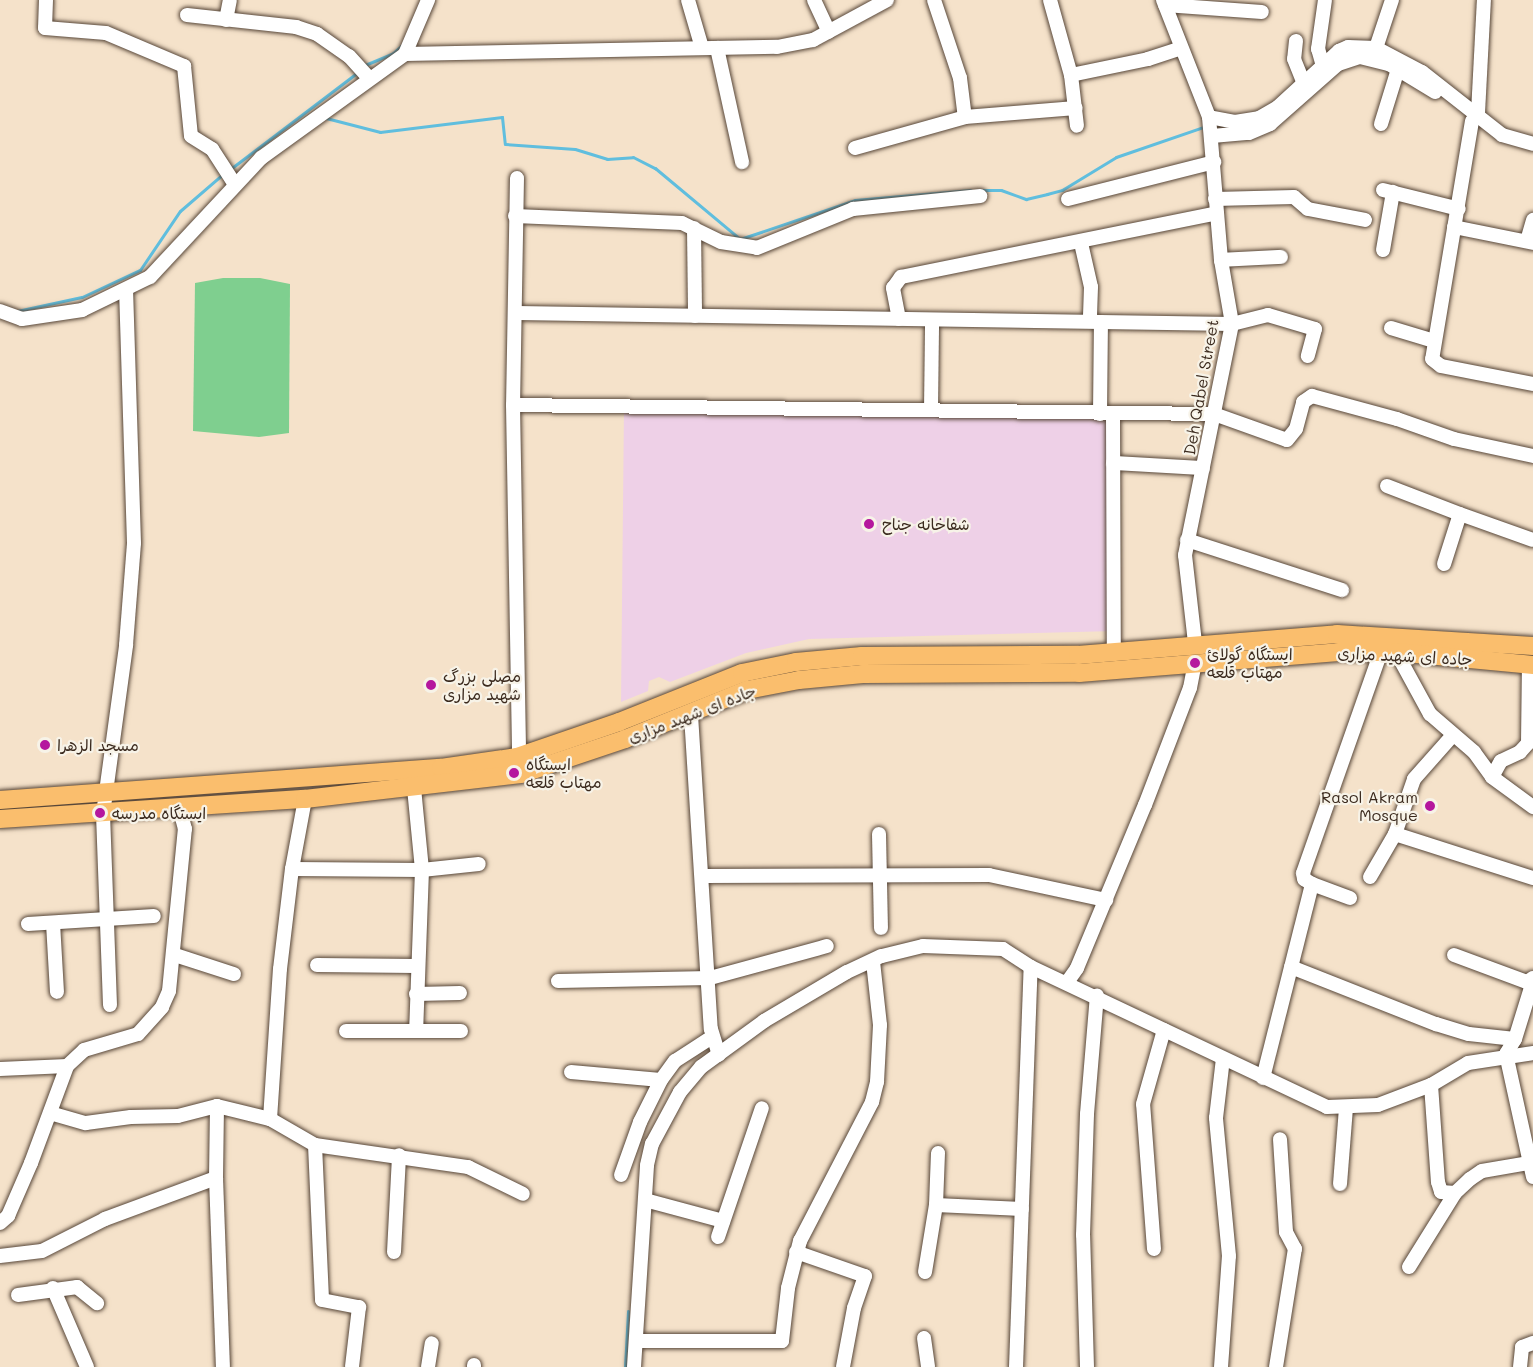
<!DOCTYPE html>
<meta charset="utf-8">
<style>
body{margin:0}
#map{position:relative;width:1533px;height:1367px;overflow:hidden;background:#f5e2ca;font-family:Mali,"Playpen Sans Arabic",sans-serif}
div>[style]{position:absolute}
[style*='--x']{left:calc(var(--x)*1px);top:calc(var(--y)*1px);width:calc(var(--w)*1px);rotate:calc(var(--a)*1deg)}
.built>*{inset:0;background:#eed0e7}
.green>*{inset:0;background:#7fcf8f}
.stream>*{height:3px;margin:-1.5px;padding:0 1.5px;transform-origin:1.5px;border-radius:1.5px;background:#60bede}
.roads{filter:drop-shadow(0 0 2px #574638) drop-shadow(0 0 2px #574638)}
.minor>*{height:14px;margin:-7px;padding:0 7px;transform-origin:7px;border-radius:7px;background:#fff}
.major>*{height:18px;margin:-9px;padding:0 9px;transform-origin:9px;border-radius:9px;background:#fabe6d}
.dots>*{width:16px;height:16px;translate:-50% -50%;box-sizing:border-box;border:3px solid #f7f3e8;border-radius:50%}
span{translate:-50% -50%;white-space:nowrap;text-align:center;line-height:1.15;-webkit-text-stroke:4.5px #f7f3e8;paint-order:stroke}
.street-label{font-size:16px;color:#3b2a1e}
.poi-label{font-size:16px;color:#3b2a1e}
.left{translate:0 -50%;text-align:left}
.right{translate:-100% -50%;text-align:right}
</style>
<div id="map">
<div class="built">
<div style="clip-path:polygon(624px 406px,1116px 417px,1115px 631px,809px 639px,746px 653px,670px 682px,659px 677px,649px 681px,648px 691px,621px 702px)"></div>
</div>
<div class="green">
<div style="clip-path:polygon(223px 278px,260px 278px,290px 284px,289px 433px,259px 437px,193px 431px,195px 283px)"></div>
</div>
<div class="stream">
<div style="--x:365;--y:65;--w:30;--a:-23"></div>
<div style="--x:393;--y:53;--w:13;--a:-42"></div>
<div style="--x:326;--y:118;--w:56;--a:14.5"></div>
<div style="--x:380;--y:132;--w:123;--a:-7"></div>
<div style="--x:502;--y:117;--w:27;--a:84"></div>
<div style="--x:505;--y:144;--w:70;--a:4.1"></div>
<div style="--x:575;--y:149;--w:34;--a:17"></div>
<div style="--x:607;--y:159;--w:26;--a:-4"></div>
<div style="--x:633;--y:157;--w:25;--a:27"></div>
<div style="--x:655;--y:168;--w:111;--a:39.9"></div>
<div style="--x:740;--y:239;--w:121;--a:-18.7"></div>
<div style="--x:855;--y:200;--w:116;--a:-4.9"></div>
<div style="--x:229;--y:170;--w:162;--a:-37.2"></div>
<div style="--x:978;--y:190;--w:23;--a:0"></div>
<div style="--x:1001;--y:190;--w:27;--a:20"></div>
<div style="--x:1026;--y:199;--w:22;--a:-13"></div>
<div style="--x:1047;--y:194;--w:16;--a:-15"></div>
<div style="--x:1062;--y:190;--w:63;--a:-31.4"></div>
<div style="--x:1116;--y:157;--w:95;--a:-19"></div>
<div style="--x:17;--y:311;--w:66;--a:-12.2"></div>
<div style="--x:82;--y:297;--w:64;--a:-25"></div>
<div style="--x:140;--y:270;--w:71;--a:-55.9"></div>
<div style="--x:180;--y:211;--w:58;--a:-40.8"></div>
<div style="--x:625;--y:1367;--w:56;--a:-86.9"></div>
</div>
<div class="roads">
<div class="minor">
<div style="--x:46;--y:0;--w:28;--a:92"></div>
<div style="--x:45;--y:28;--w:61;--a:4.7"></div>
<div style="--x:106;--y:33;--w:85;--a:22.9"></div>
<div style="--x:184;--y:66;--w:70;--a:84.3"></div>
<div style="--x:191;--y:136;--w:25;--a:32"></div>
<div style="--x:212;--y:149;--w:40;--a:57.1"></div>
<div style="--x:688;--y:0;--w:50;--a:73.7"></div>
<div style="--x:814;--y:0;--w:35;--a:65"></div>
<div style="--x:934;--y:0;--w:82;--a:71.6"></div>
<div style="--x:960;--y:78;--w:39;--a:83"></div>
<div style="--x:1050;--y:0;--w:78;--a:74.4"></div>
<div style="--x:1071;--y:75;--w:51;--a:83.3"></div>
<div style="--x:1163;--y:0;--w:126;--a:68.5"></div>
<div style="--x:1209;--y:117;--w:144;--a:85.2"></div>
<div style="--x:1221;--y:260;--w:65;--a:80.2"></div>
<div style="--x:1232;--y:324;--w:236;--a:101.5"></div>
<div style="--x:1185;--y:555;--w:89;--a:83.5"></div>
<div style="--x:1165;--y:5;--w:97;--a:4.1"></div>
<div style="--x:187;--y:15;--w:110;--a:6.3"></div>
<div style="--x:296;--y:27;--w:22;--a:18"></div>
<div style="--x:317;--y:34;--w:39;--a:35"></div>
<div style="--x:349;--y:56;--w:28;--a:48"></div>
<div style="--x:226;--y:20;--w:20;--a:-79"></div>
<div style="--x:1296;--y:41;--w:18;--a:96"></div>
<div style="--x:1294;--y:59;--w:27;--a:68"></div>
<div style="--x:717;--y:48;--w:117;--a:77.6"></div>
<div style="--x:1376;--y:48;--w:51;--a:-71.6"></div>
<div style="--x:405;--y:54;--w:372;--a:-1.1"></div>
<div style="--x:777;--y:47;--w:37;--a:-11"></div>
<div style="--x:813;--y:40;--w:84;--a:-28.4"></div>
<div style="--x:1323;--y:66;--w:18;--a:-106"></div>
<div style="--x:1318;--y:49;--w:49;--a:-81.9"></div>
<div style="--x:1071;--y:75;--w:79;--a:-11.7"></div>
<div style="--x:1148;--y:59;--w:35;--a:-18"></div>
<div style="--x:1478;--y:113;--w:113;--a:-87"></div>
<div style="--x:1209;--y:117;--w:26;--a:11"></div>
<div style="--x:1235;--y:122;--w:24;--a:-9"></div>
<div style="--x:1259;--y:118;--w:22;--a:-30"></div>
<div style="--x:1278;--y:107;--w:83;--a:-42.6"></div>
<div style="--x:1339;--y:51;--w:10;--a:-24"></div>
<div style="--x:1348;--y:47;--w:28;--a:2"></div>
<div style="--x:1376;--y:48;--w:52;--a:27.6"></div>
<div style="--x:1422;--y:72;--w:102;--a:38.2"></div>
<div style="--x:1502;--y:135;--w:32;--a:16"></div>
<div style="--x:1472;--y:121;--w:241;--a:99.5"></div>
<div style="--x:1432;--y:359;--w:11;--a:38"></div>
<div style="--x:1441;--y:366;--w:94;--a:11.1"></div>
<div style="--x:1381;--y:124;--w:58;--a:-72.8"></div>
<div style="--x:1212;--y:136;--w:37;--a:-5"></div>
<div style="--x:1249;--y:133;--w:23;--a:-23"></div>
<div style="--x:1270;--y:124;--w:91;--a:-41.4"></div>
<div style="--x:1338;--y:64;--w:23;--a:-18"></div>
<div style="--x:1360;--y:57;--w:30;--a:14"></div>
<div style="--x:1389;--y:64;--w:54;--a:31.3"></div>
<div style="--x:855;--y:148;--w:114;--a:-15.7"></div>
<div style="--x:965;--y:117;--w:111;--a:-4.6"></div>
<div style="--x:517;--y:178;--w:227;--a:91"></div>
<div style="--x:513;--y:405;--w:359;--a:89"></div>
<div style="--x:1383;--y:190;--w:78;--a:14"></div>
<div style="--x:1068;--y:199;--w:151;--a:-14.2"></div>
<div style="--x:1215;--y:199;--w:79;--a:-1.5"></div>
<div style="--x:1294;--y:197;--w:18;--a:41"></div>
<div style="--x:1308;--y:209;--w:58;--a:10.9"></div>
<div style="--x:515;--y:216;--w:167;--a:2.4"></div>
<div style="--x:682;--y:223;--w:43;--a:26"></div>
<div style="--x:721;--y:242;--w:36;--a:9"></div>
<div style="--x:757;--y:248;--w:104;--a:-22.1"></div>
<div style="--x:853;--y:209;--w:128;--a:-5.8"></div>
<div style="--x:1454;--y:227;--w:81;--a:11.4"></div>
<div style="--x:694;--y:228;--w:88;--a:89.3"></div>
<div style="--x:1527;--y:241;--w:22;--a:-74"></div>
<div style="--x:1081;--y:243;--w:45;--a:77.2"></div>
<div style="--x:1091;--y:287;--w:34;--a:92"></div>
<div style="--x:1383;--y:250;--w:59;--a:-80.2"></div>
<div style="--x:1221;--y:260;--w:60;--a:-2.9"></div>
<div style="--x:0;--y:311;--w:23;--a:20"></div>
<div style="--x:22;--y:319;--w:61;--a:-8.5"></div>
<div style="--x:82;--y:310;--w:76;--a:-25.9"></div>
<div style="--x:150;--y:277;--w:163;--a:-47"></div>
<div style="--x:261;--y:158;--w:178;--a:-35.8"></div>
<div style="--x:405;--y:54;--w:59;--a:-66.9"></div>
<div style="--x:517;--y:313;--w:715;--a:0.88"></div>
<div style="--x:1232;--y:324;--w:37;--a:-14"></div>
<div style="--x:1268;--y:315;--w:49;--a:16.6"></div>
<div style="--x:1315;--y:329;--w:28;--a:105"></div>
<div style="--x:899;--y:319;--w:32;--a:-101"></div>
<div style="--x:893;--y:288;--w:14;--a:-54"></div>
<div style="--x:901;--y:277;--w:322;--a:-11.4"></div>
<div style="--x:1391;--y:328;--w:45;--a:16.8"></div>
<div style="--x:513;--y:405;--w:701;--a:0.74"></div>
<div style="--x:1214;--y:414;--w:77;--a:19.6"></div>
<div style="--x:1287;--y:440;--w:14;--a:-51"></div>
<div style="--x:1296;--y:429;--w:28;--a:-75"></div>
<div style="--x:1303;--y:402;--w:11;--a:-34"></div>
<div style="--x:1312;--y:396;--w:88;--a:15.1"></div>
<div style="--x:1397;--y:419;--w:60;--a:19.3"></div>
<div style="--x:1454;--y:439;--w:81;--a:12.1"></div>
<div style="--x:931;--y:410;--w:88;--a:-89.3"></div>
<div style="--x:1100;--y:414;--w:92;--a:-89.4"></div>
<div style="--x:1113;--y:415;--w:238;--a:89.8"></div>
<div style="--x:1113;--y:463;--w:90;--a:3.2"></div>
<div style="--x:1387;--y:486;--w:78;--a:21"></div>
<div style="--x:1187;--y:540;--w:163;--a:17.9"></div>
<div style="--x:1444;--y:564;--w:52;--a:-72.3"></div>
<div style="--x:1460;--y:514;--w:77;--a:19.6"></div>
<div style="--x:1396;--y:652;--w:71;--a:61.3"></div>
<div style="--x:1430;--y:714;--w:58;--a:40.8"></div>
<div style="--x:1474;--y:752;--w:31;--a:54"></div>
<div style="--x:1492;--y:777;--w:51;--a:36.2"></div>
<div style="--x:691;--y:715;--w:315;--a:86.4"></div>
<div style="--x:711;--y:1029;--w:27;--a:73"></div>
<div style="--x:1492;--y:777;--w:18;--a:-61"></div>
<div style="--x:1501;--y:761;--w:21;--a:-25"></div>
<div style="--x:1520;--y:752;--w:12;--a:-48"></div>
<div style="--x:1528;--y:743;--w:79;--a:-89.3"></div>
<div style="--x:414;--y:788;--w:82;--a:84.4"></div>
<div style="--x:422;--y:870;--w:161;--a:92.1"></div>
<div style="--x:879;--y:834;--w:94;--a:88.8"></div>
<div style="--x:1395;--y:834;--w:145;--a:17.7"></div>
<div style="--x:292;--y:869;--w:130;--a:0.4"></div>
<div style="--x:422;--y:870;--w:57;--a:-6"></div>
<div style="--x:703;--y:876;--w:286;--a:-0.2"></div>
<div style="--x:989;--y:875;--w:120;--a:12.1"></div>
<div style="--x:1370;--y:877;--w:50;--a:-59.8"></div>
<div style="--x:1395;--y:834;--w:58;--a:-70.9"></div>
<div style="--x:1414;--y:779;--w:57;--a:-48.5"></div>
<div style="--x:1350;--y:898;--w:40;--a:-159.8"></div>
<div style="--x:1312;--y:884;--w:9;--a:-148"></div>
<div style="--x:1304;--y:879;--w:6;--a:-99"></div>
<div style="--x:1303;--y:873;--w:234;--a:-70.6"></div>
<div style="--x:53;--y:923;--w:69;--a:86.7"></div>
<div style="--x:28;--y:924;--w:126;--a:-3.6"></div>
<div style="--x:175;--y:955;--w:62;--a:17.9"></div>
<div style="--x:1454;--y:955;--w:78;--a:20.3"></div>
<div style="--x:1527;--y:982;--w:7;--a:-34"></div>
<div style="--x:317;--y:965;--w:99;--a:0.6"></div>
<div style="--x:1291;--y:967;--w:156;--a:21.5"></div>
<div style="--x:1436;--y:1024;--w:34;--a:17"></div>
<div style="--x:1469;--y:1034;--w:46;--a:6.2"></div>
<div style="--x:558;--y:981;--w:152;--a:-1.1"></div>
<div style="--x:710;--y:978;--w:121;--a:-15.3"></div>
<div style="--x:1068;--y:981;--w:16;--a:-55"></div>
<div style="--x:1077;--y:968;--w:177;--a:-67.4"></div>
<div style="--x:1145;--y:805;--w:125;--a:-69"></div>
<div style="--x:1190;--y:688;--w:25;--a:-79"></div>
<div style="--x:1533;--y:981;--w:61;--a:107.2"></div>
<div style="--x:1515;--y:1039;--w:17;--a:121"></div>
<div style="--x:1506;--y:1054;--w:126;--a:77.6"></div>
<div style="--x:416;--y:994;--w:44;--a:-1.3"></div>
<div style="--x:110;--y:1005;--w:191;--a:-92.1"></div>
<div style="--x:103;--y:814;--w:171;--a:-82.2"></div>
<div style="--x:126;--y:645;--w:102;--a:-85.5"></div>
<div style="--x:134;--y:543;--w:253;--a:-91.8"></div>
<div style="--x:346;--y:1031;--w:115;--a:0"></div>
<div style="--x:0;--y:1069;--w:67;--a:-2.6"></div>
<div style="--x:571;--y:1072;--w:90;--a:5.1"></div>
<div style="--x:1263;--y:1078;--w:200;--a:-75.8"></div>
<div style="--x:1431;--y:1085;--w:97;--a:85.9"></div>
<div style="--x:1438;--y:1182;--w:10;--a:73"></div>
<div style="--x:1441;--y:1192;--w:14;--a:4"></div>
<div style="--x:50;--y:1113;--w:37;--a:16"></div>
<div style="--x:86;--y:1123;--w:45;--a:-7.6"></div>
<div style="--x:131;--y:1117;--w:47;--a:-1.2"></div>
<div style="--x:178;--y:1116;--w:40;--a:-14.4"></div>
<div style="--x:217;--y:1106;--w:55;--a:13.8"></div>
<div style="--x:270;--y:1119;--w:52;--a:30"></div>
<div style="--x:315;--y:1145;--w:155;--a:8.2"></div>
<div style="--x:468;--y:1167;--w:61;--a:26.1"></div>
<div style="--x:270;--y:1119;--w:150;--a:-86.2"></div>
<div style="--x:280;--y:969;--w:101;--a:-83.2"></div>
<div style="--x:292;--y:869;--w:71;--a:-79.5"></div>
<div style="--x:315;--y:1145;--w:155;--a:87.4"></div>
<div style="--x:322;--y:1300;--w:38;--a:11"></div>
<div style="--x:359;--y:1307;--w:60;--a:96.7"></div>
<div style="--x:621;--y:1175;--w:56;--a:-70.3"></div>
<div style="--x:640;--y:1122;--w:47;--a:-63.4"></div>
<div style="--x:661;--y:1080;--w:24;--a:-54"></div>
<div style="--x:675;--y:1061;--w:44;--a:-33"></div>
<div style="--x:216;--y:1178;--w:72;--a:-89.2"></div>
<div style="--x:1340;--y:1184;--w:77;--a:-85.5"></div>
<div style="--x:645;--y:1200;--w:81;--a:15.1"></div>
<div style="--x:936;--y:1205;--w:86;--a:2.7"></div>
<div style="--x:0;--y:1223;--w:11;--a:-41"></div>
<div style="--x:8;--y:1216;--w:58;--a:-66.5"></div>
<div style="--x:31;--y:1163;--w:103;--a:-69.6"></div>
<div style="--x:67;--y:1066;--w:23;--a:-43"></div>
<div style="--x:84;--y:1050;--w:56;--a:-16.5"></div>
<div style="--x:138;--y:1034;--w:36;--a:-48"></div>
<div style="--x:162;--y:1007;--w:17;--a:-66"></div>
<div style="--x:169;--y:991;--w:163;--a:-84.4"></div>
<div style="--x:185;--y:829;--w:20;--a:-105"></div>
<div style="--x:718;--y:1237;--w:136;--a:-71.2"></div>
<div style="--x:1154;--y:1249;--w:145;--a:-94.3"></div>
<div style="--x:1143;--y:1104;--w:77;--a:-74.2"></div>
<div style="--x:394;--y:1252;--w:97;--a:-87"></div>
<div style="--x:796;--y:1252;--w:73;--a:19.2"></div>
<div style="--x:865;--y:1276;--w:34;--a:109"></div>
<div style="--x:854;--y:1308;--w:60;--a:100.6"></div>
<div style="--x:0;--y:1256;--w:42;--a:-6.8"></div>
<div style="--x:42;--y:1251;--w:71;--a:-26.9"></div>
<div style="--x:105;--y:1219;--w:118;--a:-20.3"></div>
<div style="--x:216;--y:1178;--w:189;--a:87.9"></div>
<div style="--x:1409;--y:1267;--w:87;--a:-58.1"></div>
<div style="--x:1455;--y:1193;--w:21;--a:-43"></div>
<div style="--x:1470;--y:1179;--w:14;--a:-34"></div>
<div style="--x:1482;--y:1171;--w:48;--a:-9.7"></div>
<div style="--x:925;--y:1272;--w:68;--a:-80.7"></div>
<div style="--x:936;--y:1205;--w:52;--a:-87.8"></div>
<div style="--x:53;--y:1288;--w:86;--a:66.7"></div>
<div style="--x:18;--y:1295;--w:60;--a:-7.7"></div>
<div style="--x:77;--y:1287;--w:26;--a:39"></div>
<div style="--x:924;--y:1338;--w:29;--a:82"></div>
<div style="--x:637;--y:1341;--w:145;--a:0"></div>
<div style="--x:782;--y:1341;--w:53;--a:-83.5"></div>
<div style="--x:788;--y:1288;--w:49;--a:-75.7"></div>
<div style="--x:800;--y:1241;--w:157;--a:-62.6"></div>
<div style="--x:872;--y:1102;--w:21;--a:-76"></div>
<div style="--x:877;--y:1082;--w:57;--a:-87"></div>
<div style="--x:880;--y:1025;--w:63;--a:-96.3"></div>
<div style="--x:428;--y:1367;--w:24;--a:-81"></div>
<div style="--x:474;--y:1367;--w:2;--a:-90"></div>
<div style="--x:634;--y:1367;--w:202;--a:-86.3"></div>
<div style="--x:647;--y:1165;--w:22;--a:-77"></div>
<div style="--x:652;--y:1144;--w:59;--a:-61.7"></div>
<div style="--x:680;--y:1092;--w:33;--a:-50"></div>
<div style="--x:701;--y:1067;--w:78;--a:-36.1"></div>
<div style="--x:764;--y:1021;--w:96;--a:-30.6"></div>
<div style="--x:847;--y:972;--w:38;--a:-25"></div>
<div style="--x:882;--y:956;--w:42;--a:-13.7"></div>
<div style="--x:923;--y:946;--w:80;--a:2.1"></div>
<div style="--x:1003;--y:949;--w:33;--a:33"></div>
<div style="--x:1031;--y:967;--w:327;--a:25.3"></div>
<div style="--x:1327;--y:1107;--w:51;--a:-2.2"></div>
<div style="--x:1378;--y:1105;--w:57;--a:-20.7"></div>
<div style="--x:1431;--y:1085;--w:43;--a:-30.7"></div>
<div style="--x:1468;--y:1063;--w:66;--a:-8.7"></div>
<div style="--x:1016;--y:1367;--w:400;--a:-87.9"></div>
<div style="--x:1087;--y:1367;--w:132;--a:-91.7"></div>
<div style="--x:1083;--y:1235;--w:121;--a:-88.1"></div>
<div style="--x:1087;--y:1114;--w:119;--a:-85.2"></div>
<div style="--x:1221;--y:1367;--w:111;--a:-85.9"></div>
<div style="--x:1229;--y:1256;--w:139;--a:-95.4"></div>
<div style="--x:1216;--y:1118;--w:60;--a:-83.3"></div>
<div style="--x:1276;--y:1367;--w:120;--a:-80.9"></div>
<div style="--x:1295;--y:1249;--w:19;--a:-118"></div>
<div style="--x:1286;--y:1232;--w:93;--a:-93.7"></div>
<div style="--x:1520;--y:1367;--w:20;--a:-84"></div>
<div style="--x:1522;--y:1347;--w:12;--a:-20"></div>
</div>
<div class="major">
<div style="--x:0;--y:800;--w:442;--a:-4.2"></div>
<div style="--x:441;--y:768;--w:77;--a:-8.2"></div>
<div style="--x:517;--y:757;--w:108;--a:-18.9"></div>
<div style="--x:619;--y:722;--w:132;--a:-21.7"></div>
<div style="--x:742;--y:673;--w:55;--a:-11.5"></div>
<div style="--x:796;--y:662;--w:66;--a:-5.2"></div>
<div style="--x:862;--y:656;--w:216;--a:-0.3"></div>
<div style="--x:1078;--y:655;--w:260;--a:-4.6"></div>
<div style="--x:1337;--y:634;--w:196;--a:3.5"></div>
<div style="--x:0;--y:819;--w:306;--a:-3.8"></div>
<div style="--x:305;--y:799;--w:217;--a:-6.6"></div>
<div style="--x:521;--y:774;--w:110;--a:-18.6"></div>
<div style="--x:625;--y:739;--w:131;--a:-21.9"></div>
<div style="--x:747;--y:690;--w:53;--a:-10.9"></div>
<div style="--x:799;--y:680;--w:64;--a:-5.4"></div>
<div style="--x:863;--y:674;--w:216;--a:-0.3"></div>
<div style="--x:1079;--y:673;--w:260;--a:-4.6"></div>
<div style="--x:1338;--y:652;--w:58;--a:0"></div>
<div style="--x:1396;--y:652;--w:138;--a:5.4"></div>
</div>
</div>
<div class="dots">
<div style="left:869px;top:524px;background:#b5179e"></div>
<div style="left:1195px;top:663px;background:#b5179e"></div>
<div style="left:431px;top:685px;background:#b5179e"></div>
<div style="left:45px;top:745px;background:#b5179e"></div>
<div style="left:514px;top:773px;background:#b5179e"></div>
<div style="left:1430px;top:806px;background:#b5179e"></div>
<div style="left:100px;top:813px;background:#b5179e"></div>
</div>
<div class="street-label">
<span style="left:1201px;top:387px;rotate:-80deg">Deh Qabel Street</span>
<span style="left:1405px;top:656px;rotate:3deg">جاده ای شهید مزاری</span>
<span style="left:692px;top:714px;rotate:-21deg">جاده ای شهید مزاری</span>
</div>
<div class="poi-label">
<span class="left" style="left:882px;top:524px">شفاخانه جناح</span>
<span class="left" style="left:1207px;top:663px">ایستگاه گولائ<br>مهتاب قلعه</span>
<span class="left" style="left:443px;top:685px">مصلی بزرگ<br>شهید مزاری</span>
<span class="left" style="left:57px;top:745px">مسجد الزهرا</span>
<span class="left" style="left:526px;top:773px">ایستگاه<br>مهتاب قلعه</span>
<span class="right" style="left:1418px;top:806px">Rasol Akram<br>Mosque</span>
<span class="left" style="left:112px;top:813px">ایستگاه مدرسه</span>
</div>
</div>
